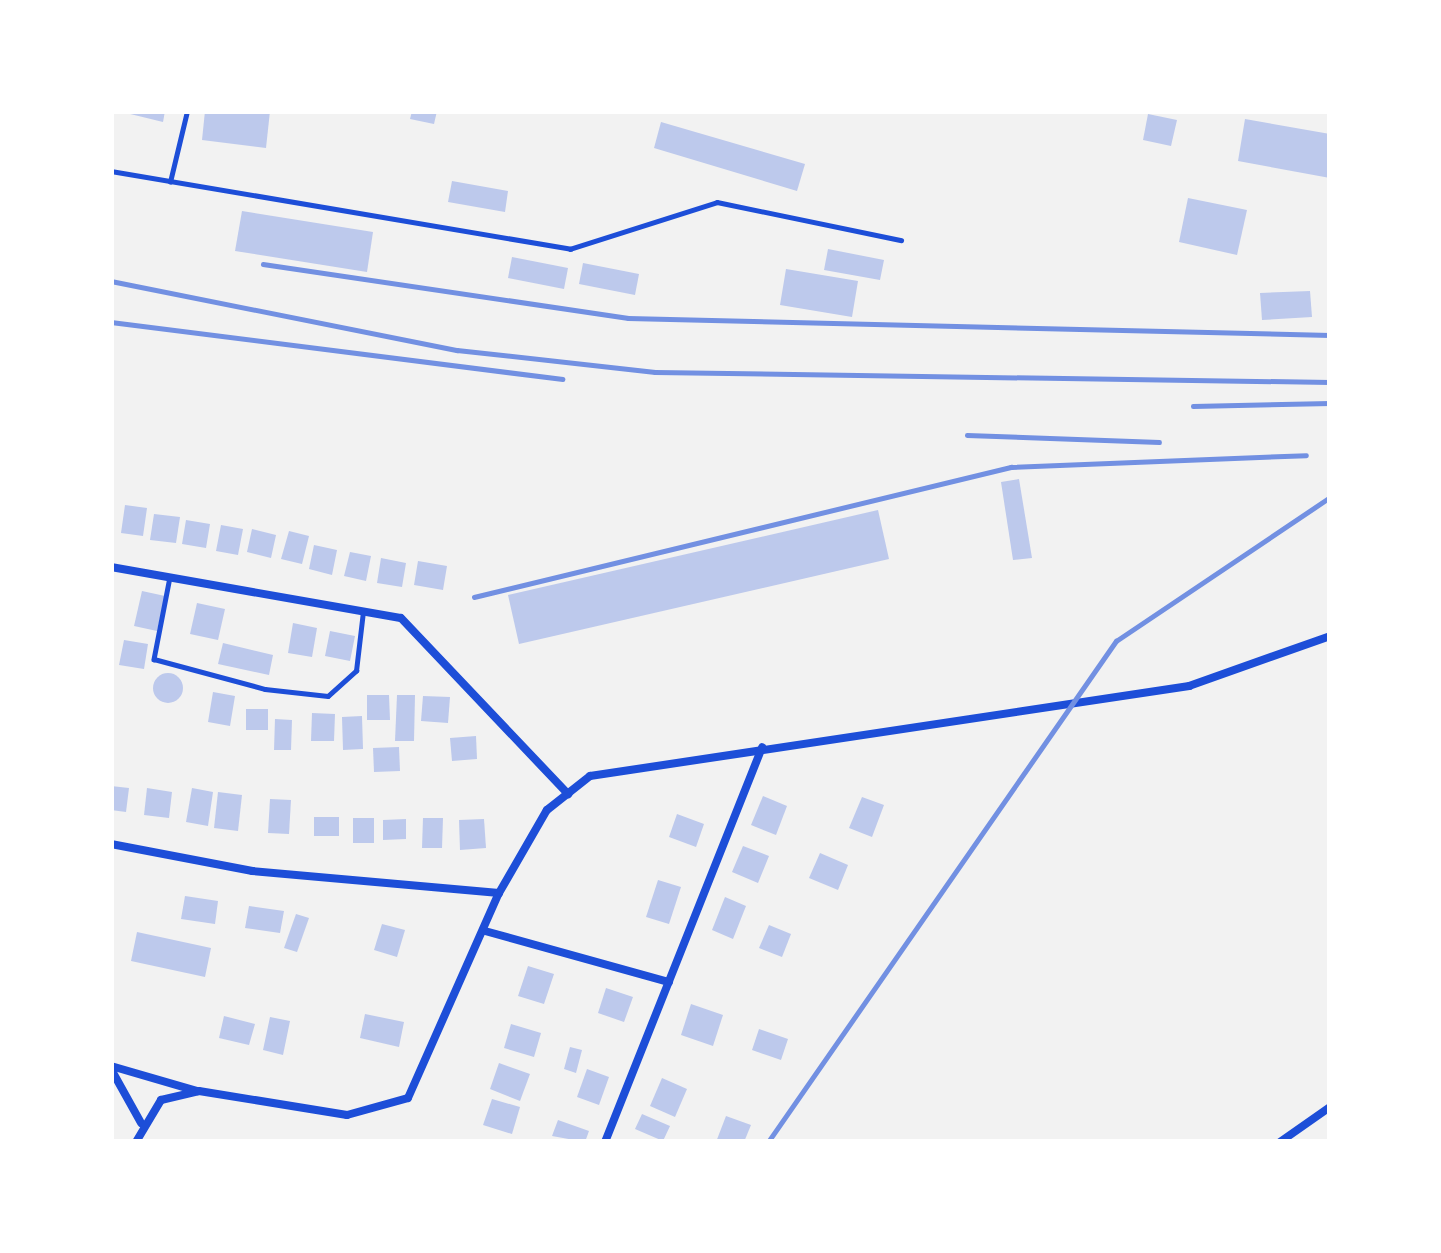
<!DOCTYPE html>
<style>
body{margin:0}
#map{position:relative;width:1441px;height:1253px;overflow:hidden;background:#f2f2f2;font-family:"Fira Sans",sans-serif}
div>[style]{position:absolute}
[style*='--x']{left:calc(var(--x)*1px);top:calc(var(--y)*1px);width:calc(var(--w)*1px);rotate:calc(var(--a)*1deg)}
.building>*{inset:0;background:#bdc9ec}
.round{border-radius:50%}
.service>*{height:4.5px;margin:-2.25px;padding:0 2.25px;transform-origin:2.25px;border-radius:2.25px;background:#1d4ed8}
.minor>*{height:8px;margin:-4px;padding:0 4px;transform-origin:4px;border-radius:4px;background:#1d4ed8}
.rail>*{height:4.5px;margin:-2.25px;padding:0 2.25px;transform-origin:2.25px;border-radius:2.25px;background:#7290e2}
span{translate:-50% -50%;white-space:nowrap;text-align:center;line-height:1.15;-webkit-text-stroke:12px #fff;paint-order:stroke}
.frame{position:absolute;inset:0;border:114px solid #fff;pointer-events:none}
</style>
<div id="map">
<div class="building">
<div style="clip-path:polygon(118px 111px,165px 111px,163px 122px)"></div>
<div style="clip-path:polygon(205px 111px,270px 111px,266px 148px,202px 140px)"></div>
<div style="clip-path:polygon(412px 111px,437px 111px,434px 124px,410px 119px)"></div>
<div style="clip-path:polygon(1148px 114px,1177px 120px,1171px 146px,1143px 140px)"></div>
<div style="clip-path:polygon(1245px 119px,1330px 134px,1330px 178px,1238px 161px)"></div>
<div style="clip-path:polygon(661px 122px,805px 164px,797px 191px,654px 148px)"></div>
<div style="clip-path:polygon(452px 181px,508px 191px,505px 212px,448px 202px)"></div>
<div style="clip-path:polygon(1188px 198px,1247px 210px,1237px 255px,1179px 242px)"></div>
<div style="clip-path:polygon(242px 211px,373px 232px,367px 272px,235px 251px)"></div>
<div style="clip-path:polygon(828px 249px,884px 260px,880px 280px,824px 270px)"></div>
<div style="clip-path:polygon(512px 257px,568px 268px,564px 289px,508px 278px)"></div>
<div style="clip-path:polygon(583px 263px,639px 274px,635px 295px,579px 284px)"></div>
<div style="clip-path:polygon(786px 269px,858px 281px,852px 317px,780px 305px)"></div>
<div style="clip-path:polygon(1310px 291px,1312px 317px,1262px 320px,1260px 293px)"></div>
<div style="clip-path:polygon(1019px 479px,1032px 558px,1013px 560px,1001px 482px)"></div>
<div style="clip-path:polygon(125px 505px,147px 508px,143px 536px,121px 533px)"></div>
<div style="clip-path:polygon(878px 510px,889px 559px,519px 644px,508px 595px)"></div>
<div style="clip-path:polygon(154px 514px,180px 517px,176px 543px,150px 540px)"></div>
<div style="clip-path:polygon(186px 520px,210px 524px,206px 548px,182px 544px)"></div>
<div style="clip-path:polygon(221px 525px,243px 529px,238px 555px,216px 551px)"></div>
<div style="clip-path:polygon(252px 529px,276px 535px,271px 558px,247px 552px)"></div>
<div style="clip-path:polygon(289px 531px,309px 536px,302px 564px,281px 559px)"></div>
<div style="clip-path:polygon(314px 545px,337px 550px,332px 575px,309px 569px)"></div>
<div style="clip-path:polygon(350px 552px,371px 556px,366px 581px,344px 576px)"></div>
<div style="clip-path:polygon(381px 558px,406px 563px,402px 587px,377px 583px)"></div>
<div style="clip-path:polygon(418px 561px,447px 566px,443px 590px,414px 585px)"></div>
<div style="clip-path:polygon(142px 591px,165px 596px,157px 631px,134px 626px)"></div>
<div style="clip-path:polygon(197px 603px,225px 609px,218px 640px,190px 634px)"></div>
<div style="clip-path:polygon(293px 623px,317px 628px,312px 657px,288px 653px)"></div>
<div style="clip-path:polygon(330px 631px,355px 636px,350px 661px,325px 656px)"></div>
<div style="clip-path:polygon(124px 640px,148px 644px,144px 669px,119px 665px)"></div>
<div style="clip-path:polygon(223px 643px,273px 655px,269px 675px,218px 664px)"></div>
<div class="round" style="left:153px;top:673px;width:30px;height:30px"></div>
<div style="clip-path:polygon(213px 692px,235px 696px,230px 726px,208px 722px)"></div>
<div style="clip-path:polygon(367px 695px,389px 695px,390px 720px,367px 720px)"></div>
<div style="clip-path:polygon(397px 695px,415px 695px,414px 741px,395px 741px)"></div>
<div style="clip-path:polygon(423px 696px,450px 697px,448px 723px,421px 721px)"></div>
<div style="clip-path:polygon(246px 709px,268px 709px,268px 730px,246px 730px)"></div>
<div style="clip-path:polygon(312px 713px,335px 714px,334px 741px,311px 741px)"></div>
<div style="clip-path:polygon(362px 716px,363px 749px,343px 750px,342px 717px)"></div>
<div style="clip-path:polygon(275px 719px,292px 720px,291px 750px,274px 750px)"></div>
<div style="clip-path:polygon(476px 736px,477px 759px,452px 761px,450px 738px)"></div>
<div style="clip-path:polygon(399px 747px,400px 771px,374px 772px,373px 748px)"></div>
<div style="clip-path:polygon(111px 786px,129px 788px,126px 812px,111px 810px)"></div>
<div style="clip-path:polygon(147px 788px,172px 792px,169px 818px,144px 815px)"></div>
<div style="clip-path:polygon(192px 788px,213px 792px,208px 826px,186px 822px)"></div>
<div style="clip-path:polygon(218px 792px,242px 795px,238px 831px,214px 828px)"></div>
<div style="clip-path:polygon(763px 796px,787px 806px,776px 835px,751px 825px)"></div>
<div style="clip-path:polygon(862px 797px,884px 805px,872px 837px,849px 828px)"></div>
<div style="clip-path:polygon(270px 799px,291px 800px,289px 834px,268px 833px)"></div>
<div style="clip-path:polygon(677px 814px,704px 824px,696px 847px,669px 837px)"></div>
<div style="clip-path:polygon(314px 817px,339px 817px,339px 836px,314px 836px)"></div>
<div style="clip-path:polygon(353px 818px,374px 818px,374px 843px,353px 843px)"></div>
<div style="clip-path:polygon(423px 818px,443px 818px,442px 848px,422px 848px)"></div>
<div style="clip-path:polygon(406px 819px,406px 839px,383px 840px,383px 820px)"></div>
<div style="clip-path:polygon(484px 819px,486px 848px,460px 850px,459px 820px)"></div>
<div style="clip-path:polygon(743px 846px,769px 856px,758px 883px,732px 872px)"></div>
<div style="clip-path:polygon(820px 853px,848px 865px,838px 890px,809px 878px)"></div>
<div style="clip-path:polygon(658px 880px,681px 887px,669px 924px,646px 917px)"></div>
<div style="clip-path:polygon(185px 896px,218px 901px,215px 924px,181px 919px)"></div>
<div style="clip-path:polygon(725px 897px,746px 906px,733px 939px,712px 930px)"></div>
<div style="clip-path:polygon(249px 906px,284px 911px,280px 933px,245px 928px)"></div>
<div style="clip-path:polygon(296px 914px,309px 918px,297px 952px,284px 948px)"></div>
<div style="clip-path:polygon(382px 924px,405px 930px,397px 957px,374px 950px)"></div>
<div style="clip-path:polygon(769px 925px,791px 934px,782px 957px,759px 948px)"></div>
<div style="clip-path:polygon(137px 932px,211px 948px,205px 977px,131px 961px)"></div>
<div style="clip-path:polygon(528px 966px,554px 974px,544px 1004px,518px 996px)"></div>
<div style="clip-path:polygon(606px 988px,633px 997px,624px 1022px,598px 1013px)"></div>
<div style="clip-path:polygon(691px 1004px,723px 1015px,713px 1046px,681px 1035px)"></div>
<div style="clip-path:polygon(365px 1014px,404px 1022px,399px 1047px,360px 1038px)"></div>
<div style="clip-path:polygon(224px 1016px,255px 1024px,249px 1045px,219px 1038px)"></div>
<div style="clip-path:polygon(270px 1017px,290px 1021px,283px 1055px,263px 1050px)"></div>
<div style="clip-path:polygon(511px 1024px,541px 1033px,534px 1057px,504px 1048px)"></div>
<div style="clip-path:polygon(759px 1029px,788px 1039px,781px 1060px,752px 1050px)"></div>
<div style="clip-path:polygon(570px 1047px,582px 1050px,576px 1073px,564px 1069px)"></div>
<div style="clip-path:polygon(499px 1063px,530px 1074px,520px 1101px,490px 1089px)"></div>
<div style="clip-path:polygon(587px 1069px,609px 1077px,599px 1105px,577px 1097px)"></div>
<div style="clip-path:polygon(662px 1078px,687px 1089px,675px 1117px,650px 1106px)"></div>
<div style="clip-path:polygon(492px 1099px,520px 1107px,512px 1134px,483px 1125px)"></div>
<div style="clip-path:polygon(642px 1114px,670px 1126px,663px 1141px,635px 1129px)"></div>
<div style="clip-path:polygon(726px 1116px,751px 1125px,744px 1142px,716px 1142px)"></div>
<div style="clip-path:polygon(558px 1120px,589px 1131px,585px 1142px,552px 1136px)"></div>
</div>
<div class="service">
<div style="--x:111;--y:171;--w:466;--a:9.6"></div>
<div style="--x:570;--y:249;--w:154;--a:-17.7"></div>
<div style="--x:717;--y:202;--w:188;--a:11.7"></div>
<div style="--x:170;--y:182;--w:73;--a:-76.5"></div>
<div style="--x:170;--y:577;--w:84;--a:101"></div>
<div style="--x:154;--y:659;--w:115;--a:15.1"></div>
<div style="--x:265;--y:689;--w:63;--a:6.3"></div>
<div style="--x:328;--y:696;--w:38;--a:-42"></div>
<div style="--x:356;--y:671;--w:60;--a:-83.3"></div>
</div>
<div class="minor">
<div style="--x:111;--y:567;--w:294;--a:10"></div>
<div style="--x:401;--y:618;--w:243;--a:46.5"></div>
<div style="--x:111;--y:844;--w:144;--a:10.8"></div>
<div style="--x:252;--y:871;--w:248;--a:5.1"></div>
<div style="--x:485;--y:931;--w:191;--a:15.5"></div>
<div style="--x:111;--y:1066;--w:90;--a:16.2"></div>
<div style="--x:111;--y:1069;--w:62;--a:60.9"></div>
<div style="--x:136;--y:1142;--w:49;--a:-59.2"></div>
<div style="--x:161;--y:1100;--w:39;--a:-13"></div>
<div style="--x:199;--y:1091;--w:150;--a:9.2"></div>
<div style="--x:347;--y:1115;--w:63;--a:-15.6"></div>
<div style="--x:408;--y:1098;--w:224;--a:-66.1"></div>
<div style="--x:499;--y:893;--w:96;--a:-60"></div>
<div style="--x:547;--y:810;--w:55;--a:-38.3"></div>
<div style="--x:590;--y:776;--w:606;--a:-8.54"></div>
<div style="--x:1189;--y:686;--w:150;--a:-19.5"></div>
<div style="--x:605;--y:1142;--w:425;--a:-68.3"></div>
<div style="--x:1280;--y:1142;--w:61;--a:-35"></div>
</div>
<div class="rail">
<div style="--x:263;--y:264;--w:369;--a:8.4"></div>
<div style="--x:628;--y:318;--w:702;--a:1.39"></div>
<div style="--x:111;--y:281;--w:353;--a:11.3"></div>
<div style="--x:457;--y:350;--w:199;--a:6.3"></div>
<div style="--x:655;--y:372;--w:675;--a:0.85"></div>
<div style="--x:111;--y:322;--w:455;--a:7.2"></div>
<div style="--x:1193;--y:406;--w:137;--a:-1.3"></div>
<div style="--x:967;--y:435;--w:192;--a:2.1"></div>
<div style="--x:474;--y:597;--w:553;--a:-13.61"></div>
<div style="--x:1011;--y:467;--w:295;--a:-2.3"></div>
<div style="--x:768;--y:1142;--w:610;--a:-55.22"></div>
<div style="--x:1116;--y:641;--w:258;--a:-33.9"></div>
</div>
<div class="frame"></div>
</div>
